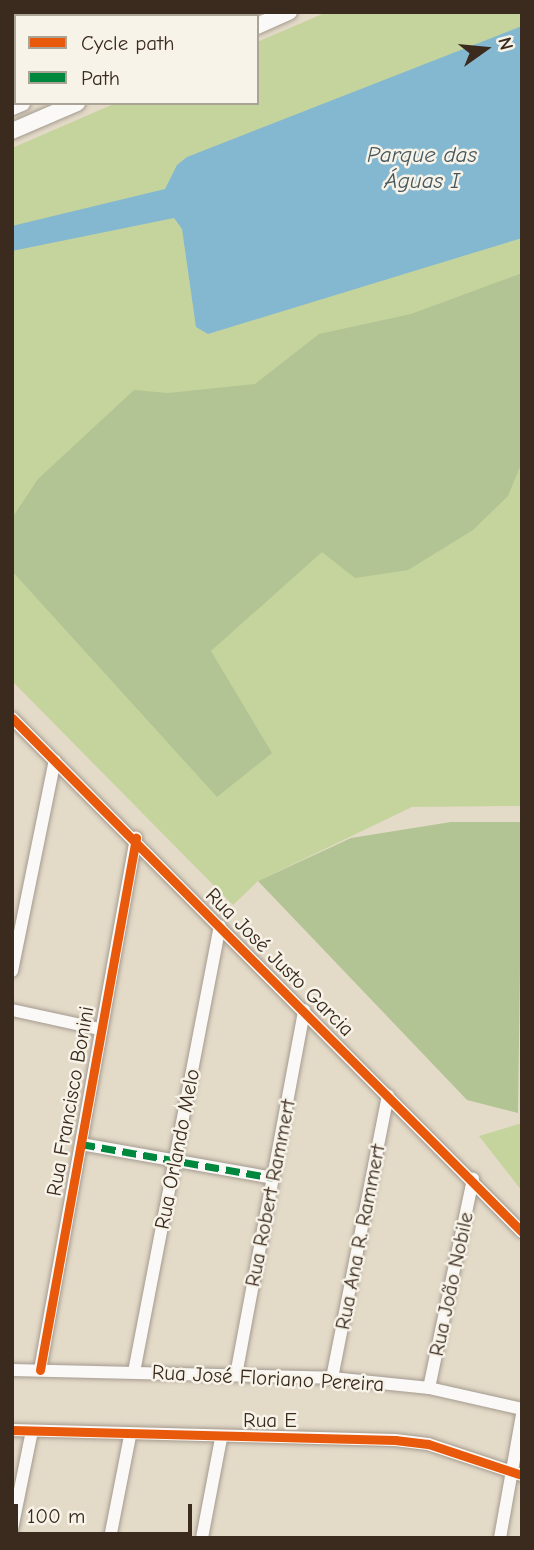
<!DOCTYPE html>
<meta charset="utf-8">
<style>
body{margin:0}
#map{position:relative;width:534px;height:1550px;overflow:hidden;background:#e4dac8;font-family:"Comic Neue",sans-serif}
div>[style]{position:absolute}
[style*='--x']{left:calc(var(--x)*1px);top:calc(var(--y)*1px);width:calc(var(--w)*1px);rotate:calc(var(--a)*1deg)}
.green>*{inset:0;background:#c5d49d}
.forest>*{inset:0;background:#b2c494}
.water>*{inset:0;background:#83b8d0}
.roads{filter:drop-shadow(0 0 2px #a39b8f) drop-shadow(0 0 2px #a39b8f)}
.minor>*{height:12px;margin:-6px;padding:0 6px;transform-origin:6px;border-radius:6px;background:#fbf9f7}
.major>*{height:16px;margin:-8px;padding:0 8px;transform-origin:8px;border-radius:8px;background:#fbf9f7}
.quiet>*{height:7px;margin-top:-3.5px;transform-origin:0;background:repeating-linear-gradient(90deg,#00873e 0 14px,transparent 0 21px)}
.cycleway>*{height:9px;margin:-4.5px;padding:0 4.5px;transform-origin:4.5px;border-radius:4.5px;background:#e8590c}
span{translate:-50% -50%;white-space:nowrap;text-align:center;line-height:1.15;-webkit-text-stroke:5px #f7f3e8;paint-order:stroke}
.street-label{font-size:21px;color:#3b2a1e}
.water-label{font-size:23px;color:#46575e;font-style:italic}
.frame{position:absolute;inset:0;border:14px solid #3b2a1e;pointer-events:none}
.legend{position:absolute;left:14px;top:14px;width:245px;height:91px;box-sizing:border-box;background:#f7f3e8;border:2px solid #aca397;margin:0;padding:9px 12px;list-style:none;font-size:21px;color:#3b2a1e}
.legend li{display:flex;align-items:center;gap:14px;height:35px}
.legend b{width:35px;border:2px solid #aca397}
.north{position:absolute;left:450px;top:14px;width:70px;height:70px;-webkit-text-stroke:5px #f7f3e8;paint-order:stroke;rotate:75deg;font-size:19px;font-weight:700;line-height:28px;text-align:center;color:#3b2a1e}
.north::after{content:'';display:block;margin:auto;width:24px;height:32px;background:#3b2a1e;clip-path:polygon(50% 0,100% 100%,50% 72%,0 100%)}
.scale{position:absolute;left:14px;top:1504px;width:178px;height:32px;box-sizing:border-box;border:4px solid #3b2a1e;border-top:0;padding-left:9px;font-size:21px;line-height:24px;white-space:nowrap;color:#3b2a1e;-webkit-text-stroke:5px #f7f3e8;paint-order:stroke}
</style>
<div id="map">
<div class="green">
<div style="clip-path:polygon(327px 12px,522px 12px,522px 806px,412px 807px,258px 881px,233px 905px,12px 681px,12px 148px,116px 103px,257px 103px,257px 42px)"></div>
<div style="clip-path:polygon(522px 1123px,522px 1191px,479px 1136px)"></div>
</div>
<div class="forest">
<div style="clip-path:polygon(522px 273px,522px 462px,508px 496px,473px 530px,408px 570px,355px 578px,322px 552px,211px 651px,272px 753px,217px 797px,12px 571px,12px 518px,38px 479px,134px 390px,168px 393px,255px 384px,319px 334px,411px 314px)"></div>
<div style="clip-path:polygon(451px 822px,522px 822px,518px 1113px,467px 1100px,258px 881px,351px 838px)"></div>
</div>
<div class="water">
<div style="clip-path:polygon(522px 26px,522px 238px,208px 334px,196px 327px,182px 229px,174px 218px,12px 251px,12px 226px,165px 189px,177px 165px,187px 157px)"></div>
</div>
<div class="roads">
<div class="minor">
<div style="--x:113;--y:12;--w:4;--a:63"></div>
<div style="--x:12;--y:718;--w:724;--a:45.22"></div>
<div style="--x:12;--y:971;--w:215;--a:-78.5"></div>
<div style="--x:12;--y:1010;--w:90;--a:12.2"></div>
<div style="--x:81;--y:1144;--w:195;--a:10"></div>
<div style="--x:12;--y:1370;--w:320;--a:1.4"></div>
<div style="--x:332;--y:1378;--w:98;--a:5.9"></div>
<div style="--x:429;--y:1388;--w:95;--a:12.7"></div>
<div style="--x:40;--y:1370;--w:541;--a:-79.77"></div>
<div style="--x:134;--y:1372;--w:454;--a:-79.1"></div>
<div style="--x:236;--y:1375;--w:371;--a:-79.4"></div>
<div style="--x:332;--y:1378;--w:288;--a:-78.8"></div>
<div style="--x:429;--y:1388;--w:214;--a:-78.1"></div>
<div style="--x:12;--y:1430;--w:383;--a:1.5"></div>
<div style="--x:395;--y:1440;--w:33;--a:7"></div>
<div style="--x:428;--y:1444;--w:99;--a:18.3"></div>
<div style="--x:12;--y:1529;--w:100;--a:-78.5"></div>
<div style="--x:110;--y:1538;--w:104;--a:-78.9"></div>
<div style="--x:202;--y:1538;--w:102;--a:-79.2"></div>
<div style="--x:500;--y:1538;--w:125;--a:-79.9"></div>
</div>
<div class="major">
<div style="--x:229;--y:16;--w:10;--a:-24"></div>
<div style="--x:257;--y:26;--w:35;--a:-24"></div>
<div style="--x:12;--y:107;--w:11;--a:-22"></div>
<div style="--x:12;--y:131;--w:71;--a:-23.3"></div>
</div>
</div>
<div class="quiet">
<div style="--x:81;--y:1144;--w:195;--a:10"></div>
</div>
<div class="cycleway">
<div style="--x:12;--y:718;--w:724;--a:45.22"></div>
<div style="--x:40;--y:1370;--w:541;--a:-79.77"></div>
<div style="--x:12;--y:1430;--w:383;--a:1.5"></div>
<div style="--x:395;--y:1440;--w:33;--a:7"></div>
<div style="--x:428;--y:1444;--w:99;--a:18.3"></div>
</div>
<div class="street-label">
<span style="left:280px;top:962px;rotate:45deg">Rua José Justo Garcia</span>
<span style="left:70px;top:1101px;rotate:-80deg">Rua Francisco Bonini</span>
<span style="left:177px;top:1149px;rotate:-79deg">Rua Orlando Melo</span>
<span style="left:270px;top:1193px;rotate:-79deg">Rua Robert Rammert</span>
<span style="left:360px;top:1237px;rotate:-79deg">Rua Ana R. Rammert</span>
<span style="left:451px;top:1284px;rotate:-78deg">Rua João Nobile</span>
<span style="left:268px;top:1378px;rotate:3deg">Rua José Floriano Pereira</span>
<span style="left:270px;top:1420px">Rua E</span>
</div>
<div class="water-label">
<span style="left:422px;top:168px">Parque das<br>Águas I</span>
</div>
<div class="frame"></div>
<ul class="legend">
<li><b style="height:9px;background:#e8590c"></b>Cycle path</li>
<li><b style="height:9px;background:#00873e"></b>Path</li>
</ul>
<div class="north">N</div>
<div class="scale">100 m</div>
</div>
